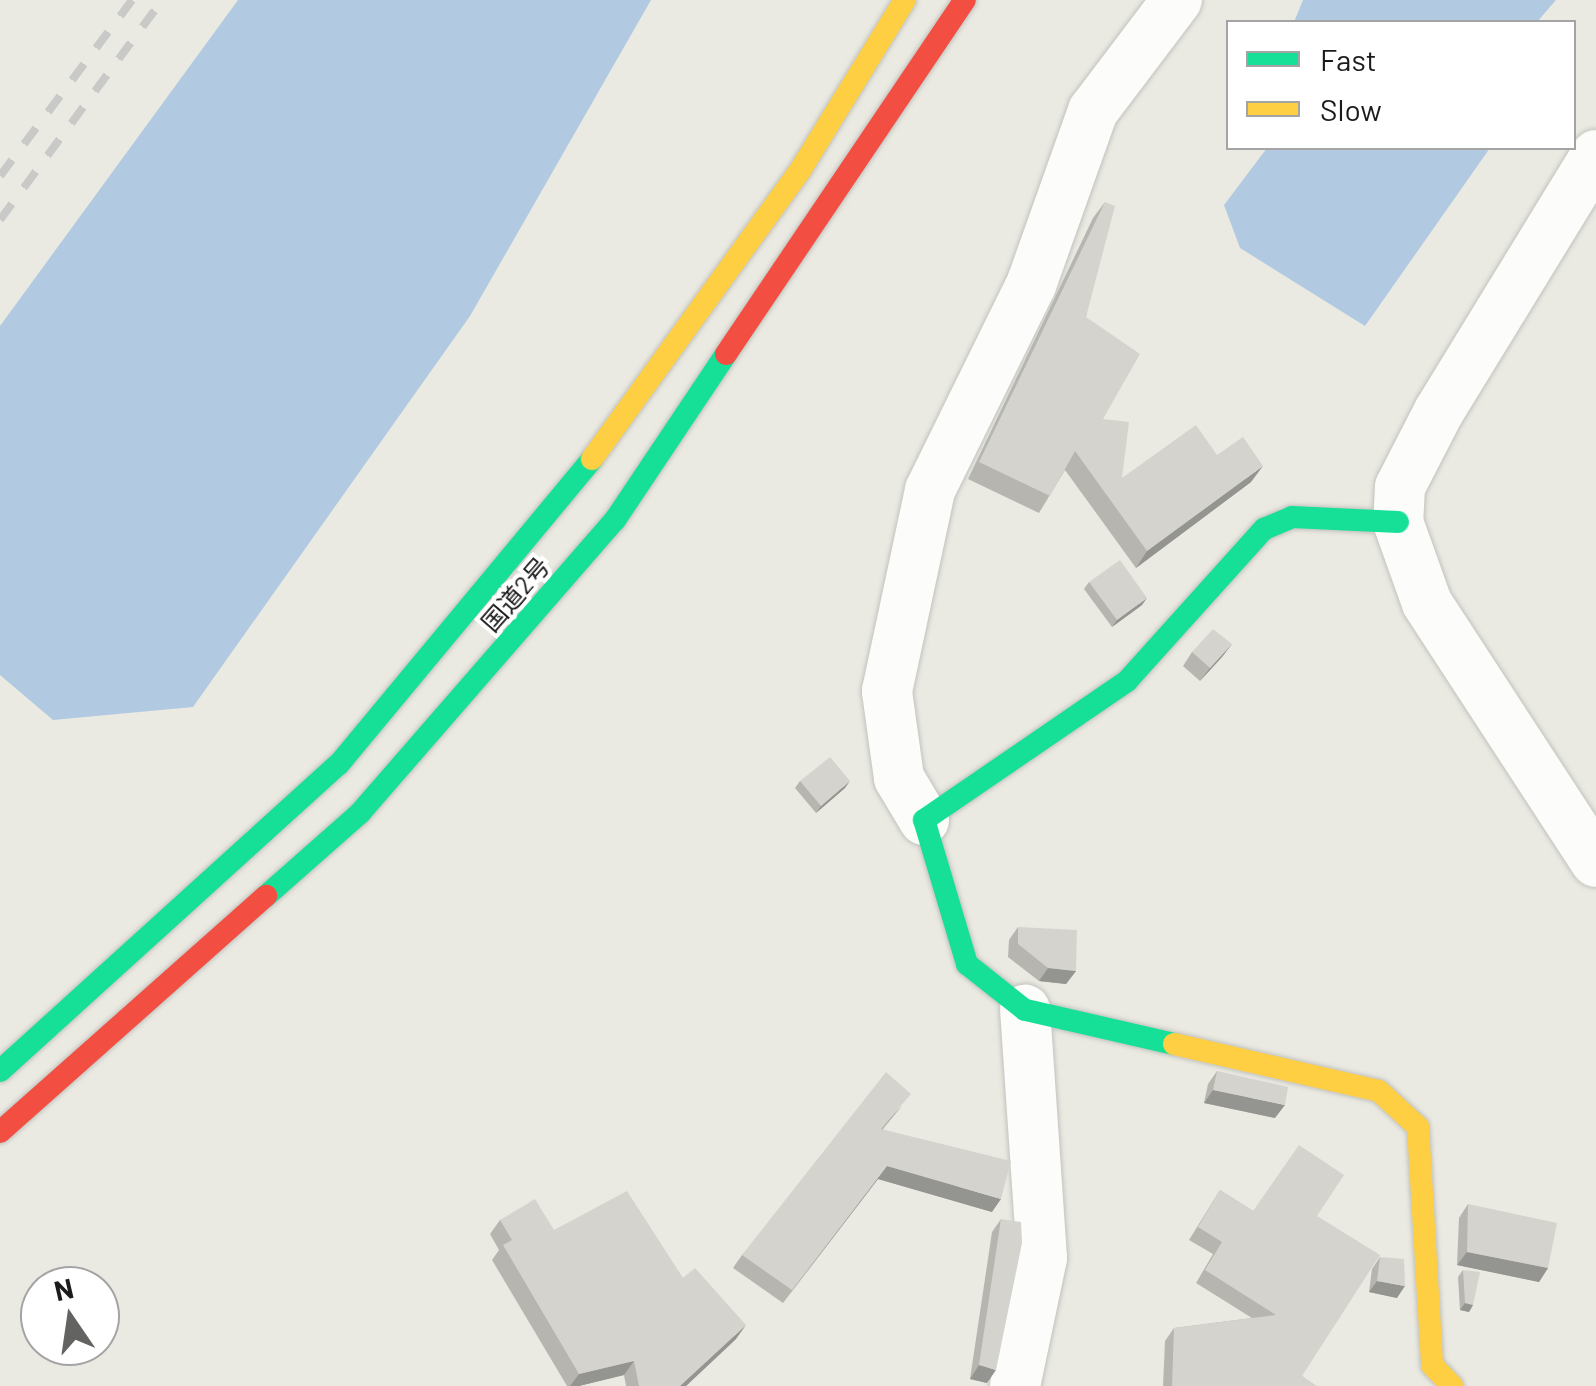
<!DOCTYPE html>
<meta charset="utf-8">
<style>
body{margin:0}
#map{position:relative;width:1596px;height:1386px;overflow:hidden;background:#eaeae2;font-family:Barlow,"Noto Sans JP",sans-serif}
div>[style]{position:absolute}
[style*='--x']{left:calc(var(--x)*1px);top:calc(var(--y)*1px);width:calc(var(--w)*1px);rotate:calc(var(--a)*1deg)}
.water>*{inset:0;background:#b2cae1}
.roads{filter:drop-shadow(0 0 2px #c2c2bf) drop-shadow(0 0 2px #c2c2bf)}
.street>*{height:50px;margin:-25px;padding:0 25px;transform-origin:25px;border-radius:25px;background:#fcfcfb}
.fast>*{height:22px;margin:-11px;padding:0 11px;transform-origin:11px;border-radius:11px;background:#16e098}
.slow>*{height:22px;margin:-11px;padding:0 11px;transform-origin:11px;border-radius:11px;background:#ffcf43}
.jam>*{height:22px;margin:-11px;padding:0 11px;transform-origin:11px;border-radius:11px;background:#f24e42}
.rail>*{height:8px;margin-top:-4px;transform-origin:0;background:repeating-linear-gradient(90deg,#c9c9c8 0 20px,transparent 0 40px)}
.wall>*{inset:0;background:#b6b5b0}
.shaded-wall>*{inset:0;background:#949490}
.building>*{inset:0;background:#d4d3cd}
span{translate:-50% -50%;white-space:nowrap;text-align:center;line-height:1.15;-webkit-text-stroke:8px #fff;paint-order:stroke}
.street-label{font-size:25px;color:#1b1b1b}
.legend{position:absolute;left:1226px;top:20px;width:350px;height:130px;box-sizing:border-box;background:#fff;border:2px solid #a4a4a4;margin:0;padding:12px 18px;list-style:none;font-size:30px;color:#1b1b1b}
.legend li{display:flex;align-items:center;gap:20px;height:50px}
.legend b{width:50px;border:2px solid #a4a4a4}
.north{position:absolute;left:20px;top:1266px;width:100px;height:100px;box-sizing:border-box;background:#fff;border:2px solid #a4a4a4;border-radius:50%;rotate:347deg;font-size:28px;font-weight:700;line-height:40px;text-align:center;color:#1b1b1b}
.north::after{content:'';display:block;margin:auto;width:35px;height:45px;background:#636361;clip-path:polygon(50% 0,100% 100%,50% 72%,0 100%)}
</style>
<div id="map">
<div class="water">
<div style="clip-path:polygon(238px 0,651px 0,470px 316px,193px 707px,53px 720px,0 675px,0 326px)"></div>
<div style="clip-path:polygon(1303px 0,1556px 0,1537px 22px,1294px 22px)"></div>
<div style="clip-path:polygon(1267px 148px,1490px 148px,1365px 326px,1240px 248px,1224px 205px)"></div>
</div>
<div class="roads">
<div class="street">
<div style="--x:1596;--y:155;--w:300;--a:121.5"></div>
<div style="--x:1439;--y:411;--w:85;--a:117.2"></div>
<div style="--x:1400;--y:487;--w:35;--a:93"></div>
<div style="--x:1398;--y:522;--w:86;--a:70.3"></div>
<div style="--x:1427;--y:603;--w:309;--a:56.9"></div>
<div style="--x:924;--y:820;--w:49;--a:-120.8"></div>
<div style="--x:899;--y:778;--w:88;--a:-97.9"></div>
<div style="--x:887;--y:691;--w:206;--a:-77.9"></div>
<div style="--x:930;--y:490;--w:229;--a:-63.8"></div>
<div style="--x:1031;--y:285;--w:185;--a:-70.4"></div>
<div style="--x:1093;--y:111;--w:139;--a:-52.9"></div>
<div style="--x:1015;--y:1386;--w:131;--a:-78.1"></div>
<div style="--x:1042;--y:1258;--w:249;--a:-93.9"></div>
</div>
<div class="fast">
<div style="--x:266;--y:896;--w:125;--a:-41.4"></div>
<div style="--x:360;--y:813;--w:388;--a:-49"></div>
<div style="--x:615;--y:520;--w:200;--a:-56.2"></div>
<div style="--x:1174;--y:1044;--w:153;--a:-167.1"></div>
<div style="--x:1025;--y:1010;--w:74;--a:-141.6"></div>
<div style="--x:967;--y:964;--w:150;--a:-106.6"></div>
<div style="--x:924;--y:820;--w:246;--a:-34.4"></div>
<div style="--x:1127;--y:681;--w:205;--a:-48"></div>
<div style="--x:1264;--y:529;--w:30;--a:-23"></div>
<div style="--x:1292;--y:517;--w:106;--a:2.7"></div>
<div style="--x:0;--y:1071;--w:457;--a:-42.2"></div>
<div style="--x:339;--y:764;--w:396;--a:-50.3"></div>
</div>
<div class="slow">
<div style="--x:592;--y:459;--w:357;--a:-54.2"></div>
<div style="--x:801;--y:169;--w:198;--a:-58.4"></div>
<div style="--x:1174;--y:1044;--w:210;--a:12.9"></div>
<div style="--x:1379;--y:1091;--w:53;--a:42.7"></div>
<div style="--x:1418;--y:1127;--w:238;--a:86.6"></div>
<div style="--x:1432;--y:1365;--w:29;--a:46"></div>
</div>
<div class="jam">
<div style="--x:726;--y:354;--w:427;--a:-56"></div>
<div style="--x:0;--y:1132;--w:356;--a:-41.6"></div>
</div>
</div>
<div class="rail">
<div style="--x:0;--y:176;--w:220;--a:-53.1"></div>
<div style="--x:0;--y:220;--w:273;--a:-53.6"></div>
</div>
<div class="wall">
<div style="clip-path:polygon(1105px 202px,1086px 317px,1103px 419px,1122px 478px,1217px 455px,1251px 482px,1136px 568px,1065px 470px,1039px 513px,968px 479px,1093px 218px)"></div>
<div style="clip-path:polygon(1089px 582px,1142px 605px,1112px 627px,1084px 589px)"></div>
<div style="clip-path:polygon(1232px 644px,1222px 657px,1200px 681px,1183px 666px,1192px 652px)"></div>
<div style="clip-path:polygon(800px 781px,845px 788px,816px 813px,795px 788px)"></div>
<div style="clip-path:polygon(1018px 927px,1076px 971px,1066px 984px,1039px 981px,1008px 957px,1009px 940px)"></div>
<div style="clip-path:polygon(1217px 1071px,1275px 1118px,1204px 1103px,1208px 1084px)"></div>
<div style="clip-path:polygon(902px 1106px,883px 1129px,992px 1212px,878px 1179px,783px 1303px,733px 1268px,742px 1255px)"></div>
<div style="clip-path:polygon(1220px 1190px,1253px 1211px,1317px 1216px,1302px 1376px,1316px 1386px,1163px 1386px,1165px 1341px,1174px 1328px,1252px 1318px,1196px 1283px,1213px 1254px,1189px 1240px)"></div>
<div style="clip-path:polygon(1468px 1204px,1548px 1268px,1539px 1282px,1457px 1265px,1459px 1218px)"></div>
<div style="clip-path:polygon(1001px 1219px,987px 1383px,970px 1379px,992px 1232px)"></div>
<div style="clip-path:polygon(500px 1220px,554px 1230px,683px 1278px,736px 1339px,686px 1386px,626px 1386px,624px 1375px,579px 1386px,567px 1386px,492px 1260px,499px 1250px,490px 1234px)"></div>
<div style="clip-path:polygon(1380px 1257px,1397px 1298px,1369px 1292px,1372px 1269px)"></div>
<div style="clip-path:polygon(1463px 1270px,1473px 1305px,1469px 1312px,1460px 1310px,1458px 1277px)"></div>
</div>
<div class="shaded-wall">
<div style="clip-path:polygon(1263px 466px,1251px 482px,1136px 568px,1147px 551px)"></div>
<div style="clip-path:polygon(1147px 598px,1142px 605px,1112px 627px,1117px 620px)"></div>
<div style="clip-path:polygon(1232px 644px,1222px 657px,1200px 681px,1210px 668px)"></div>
<div style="clip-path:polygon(850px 781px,845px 788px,816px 813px,821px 806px)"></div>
<div style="clip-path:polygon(1048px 968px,1076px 971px,1066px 984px,1039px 981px)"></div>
<div style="clip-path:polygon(1213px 1090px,1285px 1105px,1275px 1118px,1204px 1103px)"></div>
<div style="clip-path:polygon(887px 1166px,1001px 1199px,992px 1212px,878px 1179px,783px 1303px)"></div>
<div style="clip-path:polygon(1467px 1252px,1548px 1268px,1539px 1282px,1457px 1265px)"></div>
<div style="clip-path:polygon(1377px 1281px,1405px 1286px,1397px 1298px,1369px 1292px)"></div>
<div style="clip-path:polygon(1465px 1303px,1473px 1305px,1469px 1312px,1460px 1310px)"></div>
<div style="clip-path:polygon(746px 1325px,736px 1339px,686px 1386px,680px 1386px)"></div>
<div style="clip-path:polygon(634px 1361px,624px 1375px,579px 1386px,570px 1386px,579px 1374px)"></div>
<div style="clip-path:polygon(979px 1365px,996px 1370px,987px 1383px,970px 1379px)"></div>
</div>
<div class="building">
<div style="clip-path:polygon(1105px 202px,1115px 206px,1086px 317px,1140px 354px,1103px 419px,1129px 422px,1122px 478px,1196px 425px,1217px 455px,1243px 437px,1263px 466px,1147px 551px,1075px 451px,1050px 496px,979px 462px)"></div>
<div style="clip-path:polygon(1120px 560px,1147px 598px,1117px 620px,1089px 582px)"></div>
<div style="clip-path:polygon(1213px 629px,1232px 644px,1210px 668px,1192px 652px)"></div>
<div style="clip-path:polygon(830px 757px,850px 781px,821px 806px,800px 781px)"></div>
<div style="clip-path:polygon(1018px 927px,1077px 930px,1076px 971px,1048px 968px,1018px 944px)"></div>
<div style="clip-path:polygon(1217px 1071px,1288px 1087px,1285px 1105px,1213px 1090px)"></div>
<div style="clip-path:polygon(886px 1072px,911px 1094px,881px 1129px,1011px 1161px,1001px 1199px,887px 1166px,792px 1290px,742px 1255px)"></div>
<div style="clip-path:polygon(1299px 1145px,1344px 1175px,1317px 1216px,1380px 1255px,1302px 1376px,1316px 1386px,1172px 1386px,1174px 1328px,1276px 1315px,1205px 1270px,1222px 1242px,1198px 1227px,1220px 1190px,1253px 1211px)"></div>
<div style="clip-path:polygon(627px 1191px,683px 1278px,695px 1268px,746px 1325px,680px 1386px,639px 1386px,634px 1361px,579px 1374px,503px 1245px,512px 1240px,500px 1220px,535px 1199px,554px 1230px)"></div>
<div style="clip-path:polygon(1468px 1204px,1557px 1223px,1548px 1268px,1467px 1252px)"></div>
<div style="clip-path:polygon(1001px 1219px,1021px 1222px,1022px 1243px,996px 1370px,979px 1365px)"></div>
<div style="clip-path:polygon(1380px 1257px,1404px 1259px,1405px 1286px,1377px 1281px)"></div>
<div style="clip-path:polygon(1463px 1270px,1480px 1272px,1473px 1305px,1465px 1303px)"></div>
</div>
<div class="street-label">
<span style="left:515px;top:594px;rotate:-49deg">国道2号</span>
</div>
<ul class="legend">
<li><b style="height:12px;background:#16e098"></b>Fast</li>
<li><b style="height:12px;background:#ffcf43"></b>Slow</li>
</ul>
<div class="north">N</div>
</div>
